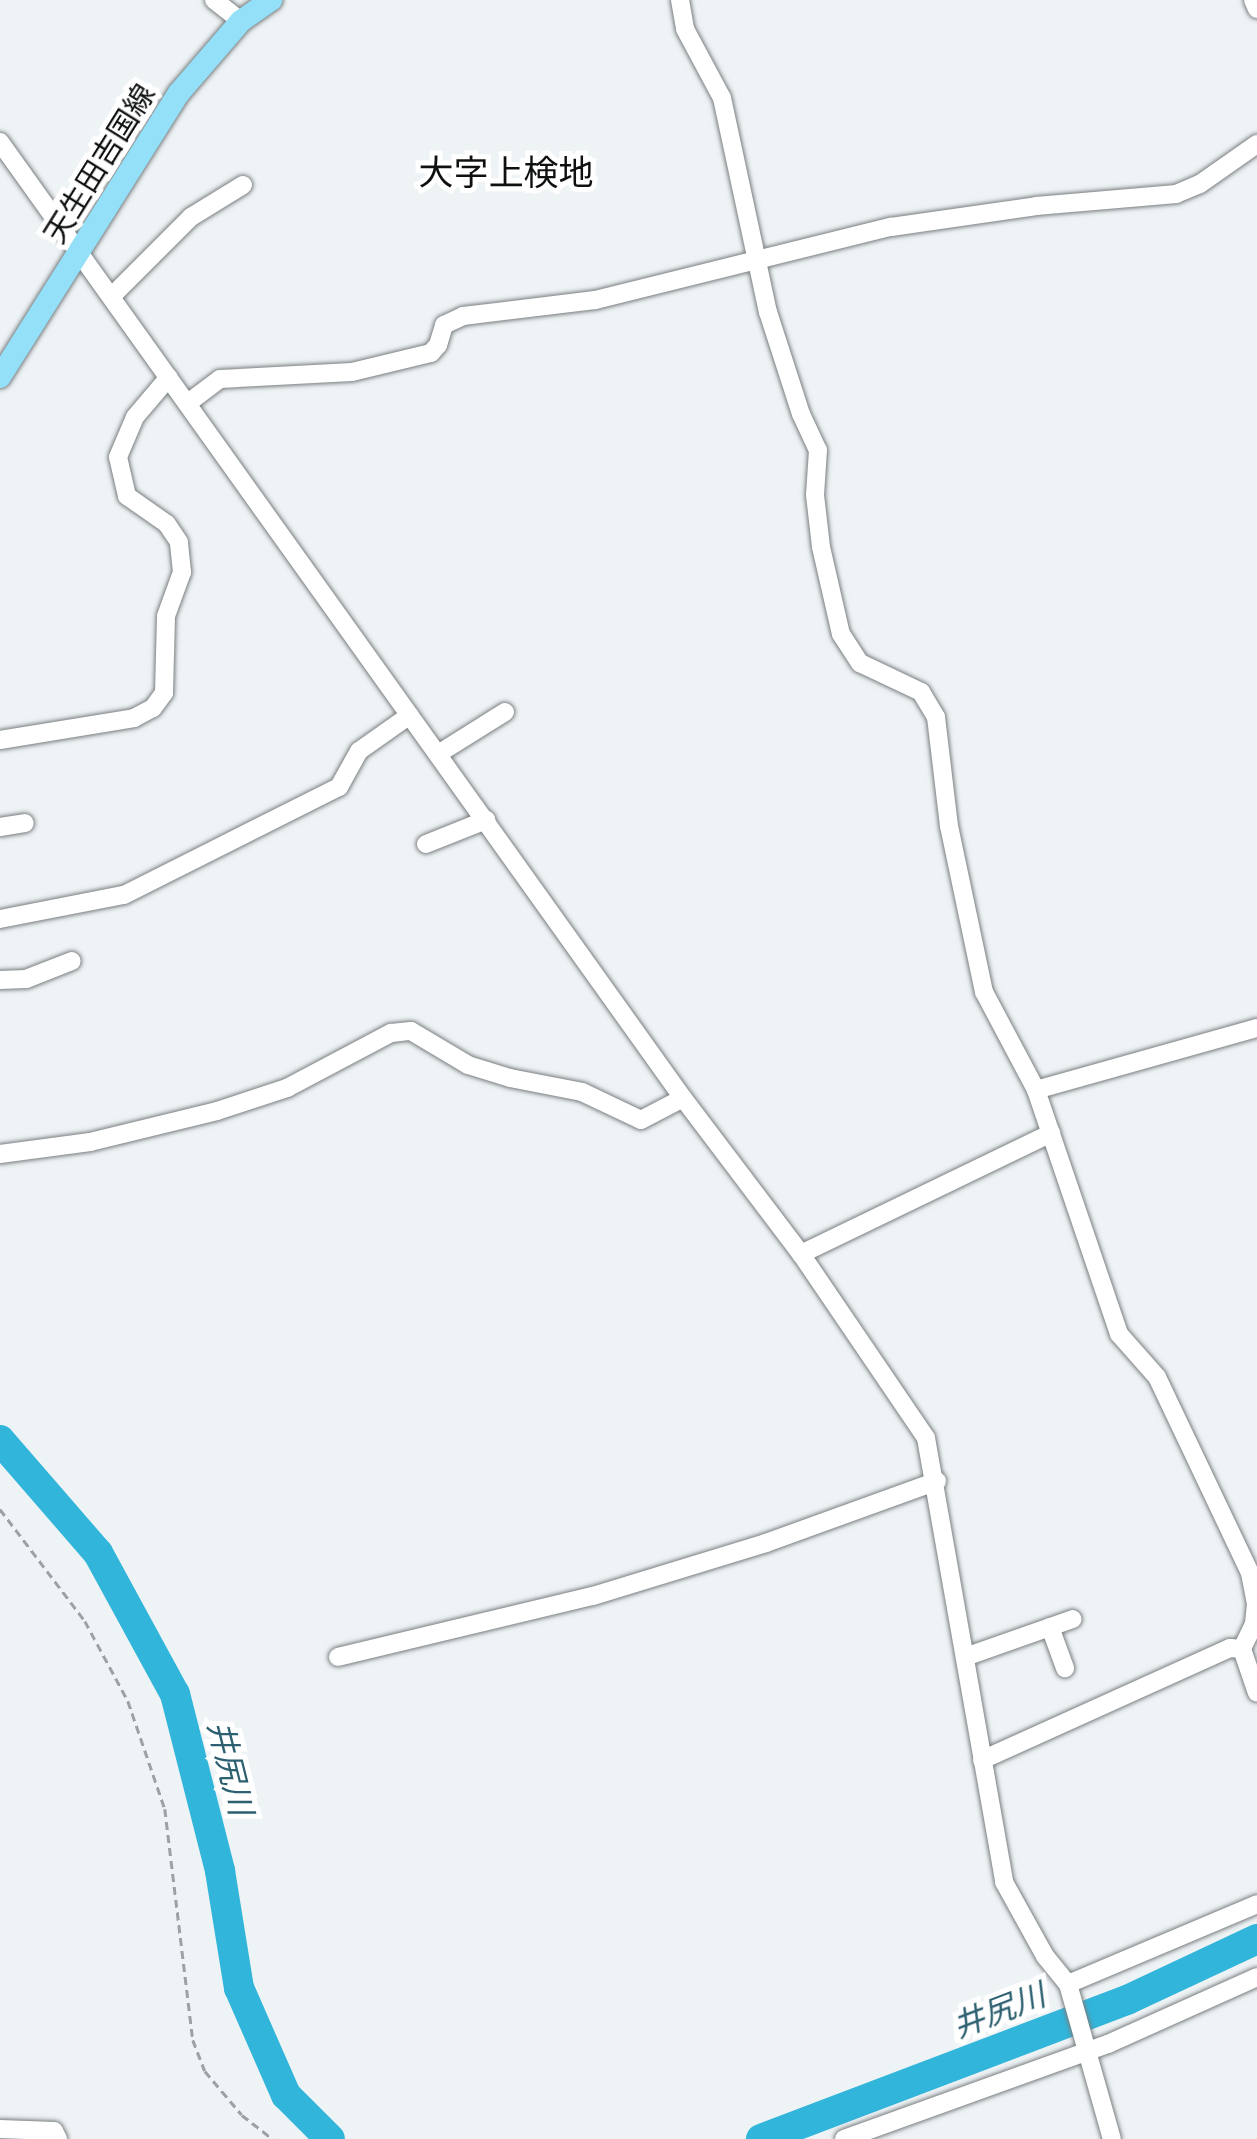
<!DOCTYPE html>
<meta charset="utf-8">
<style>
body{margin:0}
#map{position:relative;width:1257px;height:2139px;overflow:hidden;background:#eef3f5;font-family:"Roboto Serif","Noto Sans JP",serif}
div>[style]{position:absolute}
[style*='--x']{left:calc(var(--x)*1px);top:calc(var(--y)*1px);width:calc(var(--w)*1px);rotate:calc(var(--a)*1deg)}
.river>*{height:30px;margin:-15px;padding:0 15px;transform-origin:15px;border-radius:15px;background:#31b5da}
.path>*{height:2.5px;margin-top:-1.25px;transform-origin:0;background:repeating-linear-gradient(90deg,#9ea1a3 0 8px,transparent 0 13px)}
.roads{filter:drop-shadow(0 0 2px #7a7e80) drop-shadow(0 0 2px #7a7e80)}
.minor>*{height:18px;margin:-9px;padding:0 9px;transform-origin:9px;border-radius:9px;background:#fff}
.major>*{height:22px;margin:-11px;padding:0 11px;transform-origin:11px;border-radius:11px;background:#94e0f8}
span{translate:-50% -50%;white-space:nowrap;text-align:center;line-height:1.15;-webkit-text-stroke:10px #fff;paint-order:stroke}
.street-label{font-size:30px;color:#0f1111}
.water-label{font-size:32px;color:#2c5f6f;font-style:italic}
.quarter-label{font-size:35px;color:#0f1111}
</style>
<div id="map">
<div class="river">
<div style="--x:0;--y:1440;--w:150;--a:49.1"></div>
<div style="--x:98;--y:1553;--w:161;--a:61.4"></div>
<div style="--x:175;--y:1694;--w:183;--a:75.7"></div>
<div style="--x:220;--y:1871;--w:119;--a:80.8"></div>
<div style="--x:239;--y:1988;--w:117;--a:66.3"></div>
<div style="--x:286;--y:2095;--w:62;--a:45"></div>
<div style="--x:761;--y:2139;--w:392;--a:-20.8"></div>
<div style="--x:1127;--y:2000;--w:144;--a:-25.1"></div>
</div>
<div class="path">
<div style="--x:0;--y:1509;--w:141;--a:52.8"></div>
<div style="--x:85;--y:1621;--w:91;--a:61.7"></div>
<div style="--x:128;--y:1701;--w:114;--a:71.1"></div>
<div style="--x:165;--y:1809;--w:233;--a:83.1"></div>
<div style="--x:193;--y:2040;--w:33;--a:69"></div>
<div style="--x:205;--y:2071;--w:57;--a:49.9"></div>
<div style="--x:242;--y:2115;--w:39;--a:38"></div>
</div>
<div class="roads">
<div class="minor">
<div style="--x:214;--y:0;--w:34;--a:38"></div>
<div style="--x:680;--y:0;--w:29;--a:80"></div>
<div style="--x:685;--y:29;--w:78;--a:61.8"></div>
<div style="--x:722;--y:98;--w:219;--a:77.9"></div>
<div style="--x:768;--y:312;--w:107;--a:72.1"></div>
<div style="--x:801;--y:414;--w:40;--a:65"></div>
<div style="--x:818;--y:450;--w:45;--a:93.8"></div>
<div style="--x:815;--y:495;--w:52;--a:83.4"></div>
<div style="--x:821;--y:547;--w:89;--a:77.1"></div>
<div style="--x:841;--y:634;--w:35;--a:57"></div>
<div style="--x:860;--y:663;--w:68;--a:25.4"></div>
<div style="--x:921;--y:692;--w:29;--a:59"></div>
<div style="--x:936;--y:717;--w:110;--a:83.2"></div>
<div style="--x:949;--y:826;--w:170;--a:78.1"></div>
<div style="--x:984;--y:992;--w:111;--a:62"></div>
<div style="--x:1036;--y:1090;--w:258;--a:71.2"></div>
<div style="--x:1119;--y:1334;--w:57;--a:48.5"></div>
<div style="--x:1157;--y:1377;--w:217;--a:64.6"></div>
<div style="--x:1250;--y:1573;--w:32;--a:79"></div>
<div style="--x:1256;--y:1604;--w:20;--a:96"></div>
<div style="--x:1254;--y:1624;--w:28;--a:116"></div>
<div style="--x:1242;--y:1649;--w:46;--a:71.2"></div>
<div style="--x:1253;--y:0;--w:10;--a:66"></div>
<div style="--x:0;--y:142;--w:1175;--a:54.46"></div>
<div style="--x:683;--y:1098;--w:196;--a:52.9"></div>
<div style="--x:801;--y:1254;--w:222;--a:55.8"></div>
<div style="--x:926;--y:1438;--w:451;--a:80"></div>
<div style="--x:1004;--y:1882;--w:85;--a:61"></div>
<div style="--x:1045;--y:1956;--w:36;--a:51"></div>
<div style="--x:1068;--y:1984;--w:161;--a:74.2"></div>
<div style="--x:111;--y:297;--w:113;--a:-45"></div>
<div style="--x:191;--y:217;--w:61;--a:-31.6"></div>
<div style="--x:188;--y:403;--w:40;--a:-37"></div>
<div style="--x:220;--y:379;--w:132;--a:-3"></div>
<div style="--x:352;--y:372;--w:81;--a:-13.5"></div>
<div style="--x:431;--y:353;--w:11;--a:-49"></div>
<div style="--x:438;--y:345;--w:21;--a:-73"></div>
<div style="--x:444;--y:325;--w:21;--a:-25"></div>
<div style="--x:463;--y:316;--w:133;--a:-6.9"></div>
<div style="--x:595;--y:300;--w:305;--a:-13.9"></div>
<div style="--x:891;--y:227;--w:147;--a:-8.2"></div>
<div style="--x:1036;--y:206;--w:141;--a:-4.9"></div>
<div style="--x:1176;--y:194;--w:26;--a:-23"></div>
<div style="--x:1200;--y:184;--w:70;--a:-35.1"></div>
<div style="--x:0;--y:740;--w:136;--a:-9.3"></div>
<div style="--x:134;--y:718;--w:21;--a:-28"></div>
<div style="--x:153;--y:708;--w:19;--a:-54"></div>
<div style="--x:164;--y:693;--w:77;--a:-88.5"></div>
<div style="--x:166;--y:616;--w:47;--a:-70"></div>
<div style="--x:182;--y:572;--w:30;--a:-96"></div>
<div style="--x:179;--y:542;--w:22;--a:-124"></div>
<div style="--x:167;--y:524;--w:49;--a:-145"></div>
<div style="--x:127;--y:496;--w:40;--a:-103"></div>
<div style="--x:118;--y:457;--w:43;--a:-67"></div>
<div style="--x:135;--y:417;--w:52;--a:-49.6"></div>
<div style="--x:438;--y:754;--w:79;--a:-32.1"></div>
<div style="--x:0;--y:827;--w:25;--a:-9"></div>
<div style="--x:426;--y:844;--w:65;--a:-21.8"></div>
<div style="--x:0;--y:919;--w:126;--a:-11"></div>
<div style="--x:124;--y:895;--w:241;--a:-26.7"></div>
<div style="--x:339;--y:787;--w:41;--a:-60.9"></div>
<div style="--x:359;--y:751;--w:62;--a:-35.2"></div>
<div style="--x:0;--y:980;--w:26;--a:-2"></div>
<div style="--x:26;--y:979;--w:49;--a:-21.4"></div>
<div style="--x:1036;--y:1090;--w:230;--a:-15.7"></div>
<div style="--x:0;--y:1154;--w:91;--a:-7.6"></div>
<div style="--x:90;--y:1142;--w:131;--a:-13.7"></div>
<div style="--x:217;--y:1111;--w:74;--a:-18.2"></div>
<div style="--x:287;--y:1088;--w:118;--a:-27.9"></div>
<div style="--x:391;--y:1033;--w:20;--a:-6"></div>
<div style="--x:411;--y:1031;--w:66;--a:30.8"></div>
<div style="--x:468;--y:1065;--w:44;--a:17.2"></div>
<div style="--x:510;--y:1078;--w:73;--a:11"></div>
<div style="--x:582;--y:1092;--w:65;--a:25.4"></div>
<div style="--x:641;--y:1120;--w:47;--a:-27.6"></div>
<div style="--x:801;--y:1254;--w:278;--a:-25.8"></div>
<div style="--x:1050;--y:1627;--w:44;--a:69.9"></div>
<div style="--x:338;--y:1657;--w:262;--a:-13.5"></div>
<div style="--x:593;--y:1596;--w:181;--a:-17"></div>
<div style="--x:766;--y:1543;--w:182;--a:-19.9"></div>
<div style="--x:965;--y:1657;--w:114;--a:-19.4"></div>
<div style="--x:982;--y:1760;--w:272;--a:-24.3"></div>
<div style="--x:1230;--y:1648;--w:12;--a:5"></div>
<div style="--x:1068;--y:1984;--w:205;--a:-22.9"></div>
<div style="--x:0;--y:2129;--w:54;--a:2.1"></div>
<div style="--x:54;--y:2131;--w:9;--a:63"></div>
<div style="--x:844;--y:2139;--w:281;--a:-19.8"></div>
<div style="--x:1108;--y:2044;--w:163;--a:-24.2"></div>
</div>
<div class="major">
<div style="--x:0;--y:377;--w:336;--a:-57.8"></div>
<div style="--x:179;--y:93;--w:95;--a:-49.3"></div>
<div style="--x:241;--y:21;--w:37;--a:-35"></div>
</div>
</div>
<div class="street-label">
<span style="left:100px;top:164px;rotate:-58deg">天生田吉国線</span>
</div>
<div class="water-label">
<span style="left:230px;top:1768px;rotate:76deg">井尻川</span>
<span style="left:999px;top:2011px;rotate:-21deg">井尻川</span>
</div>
<div class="quarter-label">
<span style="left:506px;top:174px">大字上検地</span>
</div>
</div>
